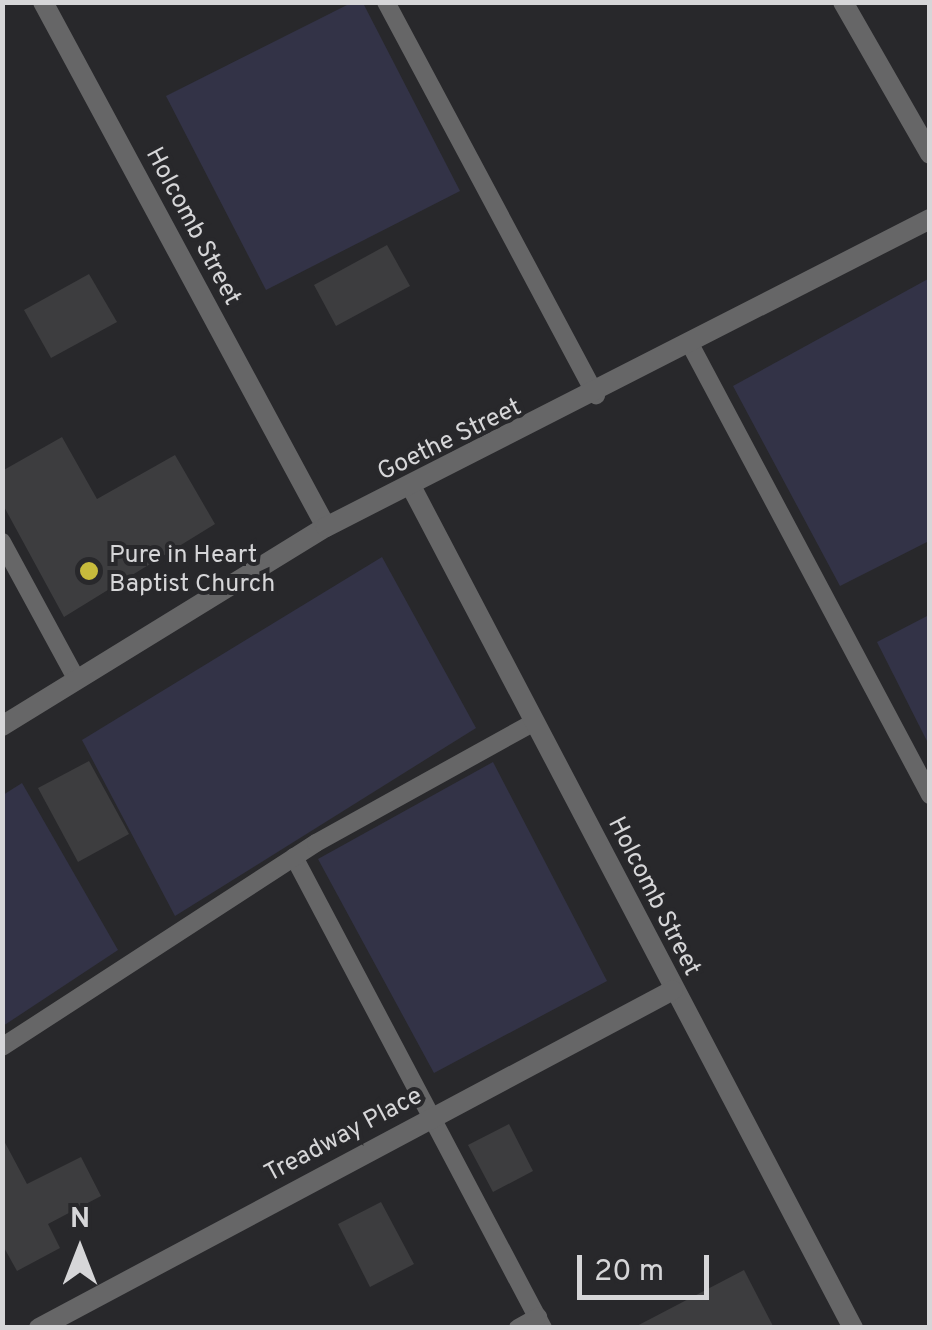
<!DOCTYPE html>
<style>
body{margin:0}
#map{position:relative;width:932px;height:1330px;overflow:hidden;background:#28282b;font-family:Overpass,sans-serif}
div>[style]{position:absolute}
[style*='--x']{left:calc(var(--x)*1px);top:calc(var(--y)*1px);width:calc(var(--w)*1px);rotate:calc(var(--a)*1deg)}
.green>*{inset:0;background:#333347}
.building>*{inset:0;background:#3d3d3f}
.lane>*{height:18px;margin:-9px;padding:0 9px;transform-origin:9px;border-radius:9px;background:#666667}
.street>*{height:20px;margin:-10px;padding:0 10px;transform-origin:10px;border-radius:10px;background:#666667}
.dots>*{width:28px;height:28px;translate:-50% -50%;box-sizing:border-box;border:5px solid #28282b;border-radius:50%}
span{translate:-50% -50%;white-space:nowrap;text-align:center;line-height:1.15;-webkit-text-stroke:8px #28282b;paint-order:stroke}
.street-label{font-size:25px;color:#d6d6d8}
.poi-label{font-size:25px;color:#d6d6d8}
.left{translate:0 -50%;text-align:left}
.frame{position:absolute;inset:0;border:5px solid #d6d6d8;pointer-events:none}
.north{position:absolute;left:30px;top:1200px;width:100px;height:100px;-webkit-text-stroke:8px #28282b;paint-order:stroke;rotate:0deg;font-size:28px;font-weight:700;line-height:40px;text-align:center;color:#d6d6d8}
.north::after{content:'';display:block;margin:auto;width:35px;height:45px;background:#d6d6d8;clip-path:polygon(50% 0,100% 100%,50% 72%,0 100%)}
.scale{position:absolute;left:577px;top:1255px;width:132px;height:45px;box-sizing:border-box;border:5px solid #d6d6d8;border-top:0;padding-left:12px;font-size:30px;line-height:35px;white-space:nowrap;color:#d6d6d8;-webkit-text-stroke:8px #28282b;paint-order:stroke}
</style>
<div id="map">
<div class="green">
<div style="clip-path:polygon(351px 3px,363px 3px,460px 191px,266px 290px,166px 96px)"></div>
<div style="clip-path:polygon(928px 279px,929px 541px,840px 586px,733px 386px)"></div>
<div style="clip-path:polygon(382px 557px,476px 728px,175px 916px,82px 740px)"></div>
<div style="clip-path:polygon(929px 615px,929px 745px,877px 642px)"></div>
<div style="clip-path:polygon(493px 762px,607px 981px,434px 1073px,318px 859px)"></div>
<div style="clip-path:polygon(22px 783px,118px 950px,3px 1026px,3px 795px)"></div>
</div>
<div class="building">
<div style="clip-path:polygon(387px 245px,410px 286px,336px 326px,314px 285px)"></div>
<div style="clip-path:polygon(89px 274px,117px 322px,51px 358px,24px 310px)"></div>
<div style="clip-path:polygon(62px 437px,97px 499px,175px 455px,215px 524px,64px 617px,2px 503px,2px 471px)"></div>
<div style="clip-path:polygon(89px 761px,129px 834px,78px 862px,38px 788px)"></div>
<div style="clip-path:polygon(509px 1124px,533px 1171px,493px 1192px,468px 1145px)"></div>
<div style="clip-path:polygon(2px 1137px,27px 1184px,81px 1157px,101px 1196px,48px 1224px,60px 1248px,17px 1271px,2px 1244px)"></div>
<div style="clip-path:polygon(381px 1202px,414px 1264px,370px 1287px,338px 1224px)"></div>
<div style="clip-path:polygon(744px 1270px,774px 1328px,633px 1328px)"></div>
</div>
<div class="lane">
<div style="--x:386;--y:2;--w:446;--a:61.9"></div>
<div style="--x:691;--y:346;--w:509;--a:61.97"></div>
<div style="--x:2;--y:542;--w:157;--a:61.5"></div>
<div style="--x:294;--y:857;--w:533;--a:62.14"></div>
<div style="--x:2;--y:1047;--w:374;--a:-33"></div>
<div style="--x:316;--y:843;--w:249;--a:-29"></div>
<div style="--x:518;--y:1328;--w:23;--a:-29"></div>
</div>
<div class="street">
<div style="--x:43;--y:2;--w:596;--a:61.67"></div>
<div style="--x:843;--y:2;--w:175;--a:60.2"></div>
<div style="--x:412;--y:488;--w:949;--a:62.3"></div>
<div style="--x:2;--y:726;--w:380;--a:-31.6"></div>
<div style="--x:326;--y:527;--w:678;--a:-27.02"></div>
<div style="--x:39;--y:1328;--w:718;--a:-28.06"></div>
</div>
<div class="dots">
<div style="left:89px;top:571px;background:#c7bb3c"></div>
</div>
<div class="street-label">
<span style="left:192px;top:227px;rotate:62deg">Holcomb Street</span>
<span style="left:450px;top:441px;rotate:-26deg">Goethe Street</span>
<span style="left:653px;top:897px;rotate:63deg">Holcomb Street</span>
<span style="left:344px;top:1136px;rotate:-28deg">Treadway Place</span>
</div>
<div class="poi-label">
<span class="left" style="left:109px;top:571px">Pure in Heart<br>Baptist Church</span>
</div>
<div class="frame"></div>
<div class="north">N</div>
<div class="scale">20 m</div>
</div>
